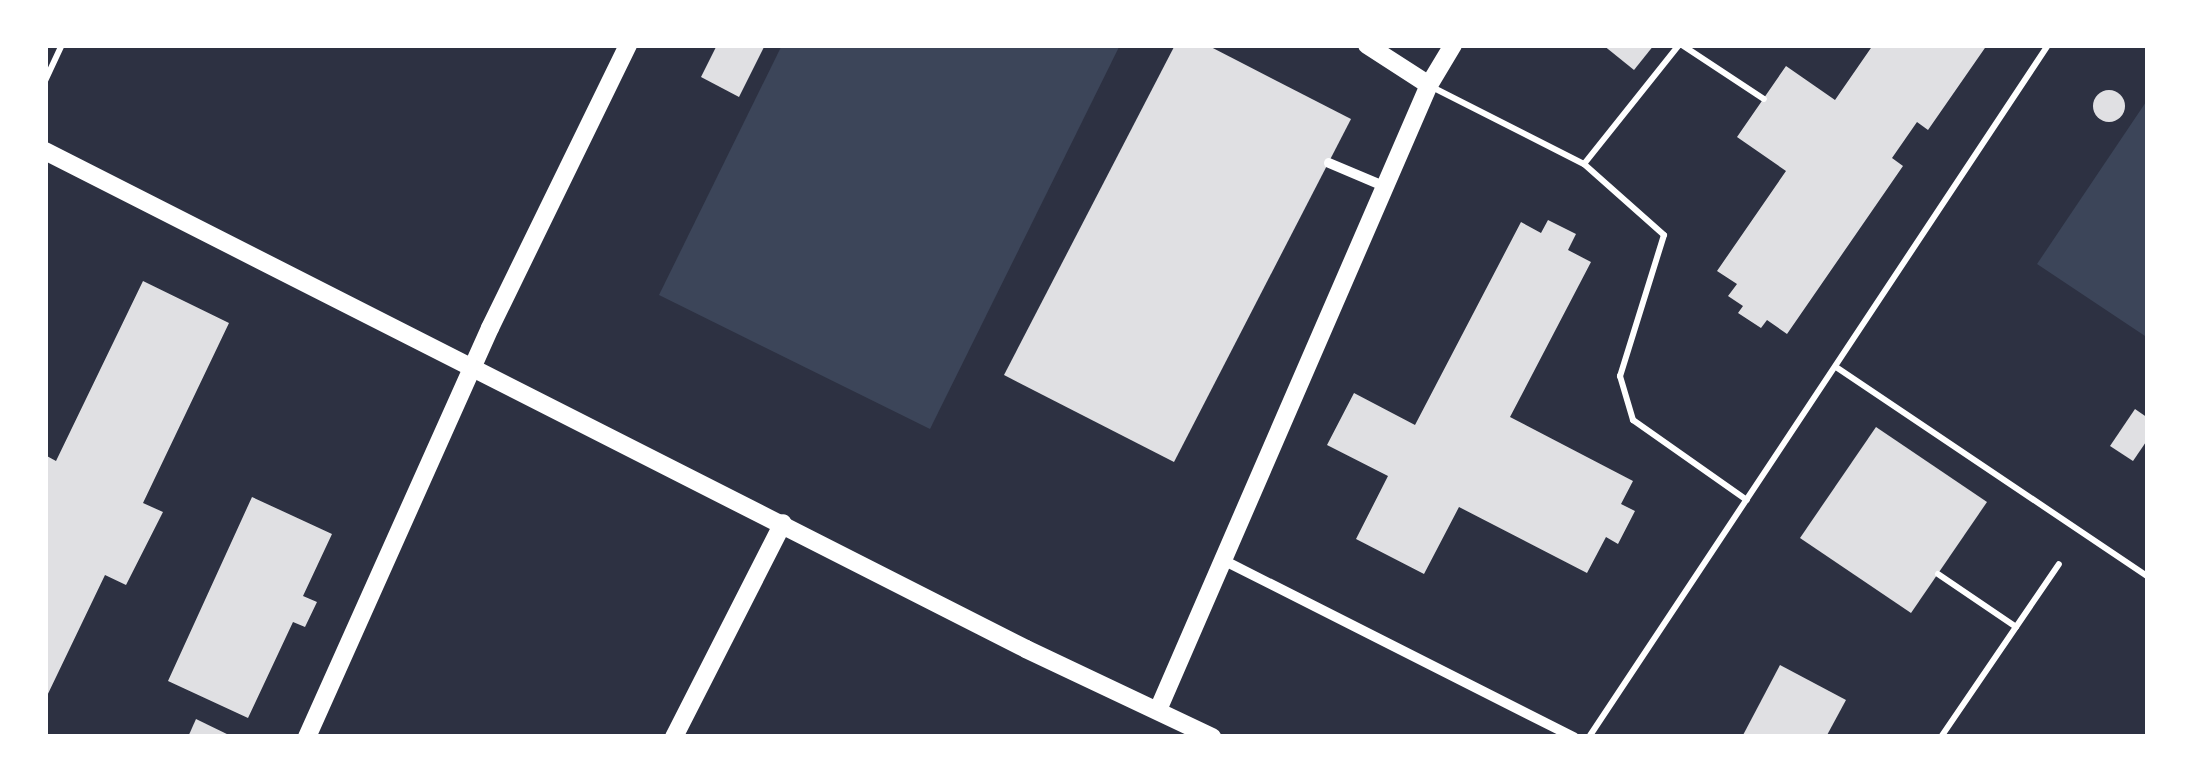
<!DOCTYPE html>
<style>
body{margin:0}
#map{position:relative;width:2193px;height:782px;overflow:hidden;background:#2d3142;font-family:"DejaVu Sans",sans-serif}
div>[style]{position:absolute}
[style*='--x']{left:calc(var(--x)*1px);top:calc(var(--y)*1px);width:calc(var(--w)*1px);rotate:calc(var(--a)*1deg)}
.green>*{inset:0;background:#3c4559}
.building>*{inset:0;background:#e0e0e3}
.round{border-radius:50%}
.service>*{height:6px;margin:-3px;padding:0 3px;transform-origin:3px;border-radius:3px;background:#fff}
.minor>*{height:10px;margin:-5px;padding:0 5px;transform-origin:5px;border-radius:5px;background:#fff}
.tertiary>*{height:18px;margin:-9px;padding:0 9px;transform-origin:9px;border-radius:9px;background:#fff}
span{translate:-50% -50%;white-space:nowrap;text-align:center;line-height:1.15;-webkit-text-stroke:8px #fff;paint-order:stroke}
.frame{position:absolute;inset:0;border:48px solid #fff;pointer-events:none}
</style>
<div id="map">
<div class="green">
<div style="clip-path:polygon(782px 45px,1120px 45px,930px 429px,659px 295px)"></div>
<div style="clip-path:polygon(2148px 99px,2148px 338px,2037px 264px)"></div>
</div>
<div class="building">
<div style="clip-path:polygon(717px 45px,765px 45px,739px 97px,701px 77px)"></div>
<div style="clip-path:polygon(1175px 45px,1207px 45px,1351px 119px,1174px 462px,1004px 375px)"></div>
<div style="clip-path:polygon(1603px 45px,1654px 45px,1634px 70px)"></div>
<div style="clip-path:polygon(1873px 45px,1987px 45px,1928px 130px,1917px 122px,1892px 158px,1903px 166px,1787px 334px,1767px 320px,1761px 328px,1738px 313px,1743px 306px,1728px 296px,1737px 284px,1717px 271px,1786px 171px,1737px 137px,1786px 66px,1835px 100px)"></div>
<div class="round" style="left:2093px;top:90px;width:32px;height:32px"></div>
<div style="clip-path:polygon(1548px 220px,1576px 234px,1568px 250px,1591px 262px,1510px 417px,1633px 481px,1621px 504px,1635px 511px,1618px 544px,1606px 537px,1587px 573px,1459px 507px,1424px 574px,1356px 539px,1388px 476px,1327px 445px,1354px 393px,1415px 425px,1521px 222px,1541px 233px)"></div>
<div style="clip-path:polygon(143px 281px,229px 323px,143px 503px,163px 512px,126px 585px,105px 575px,45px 700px,45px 455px,56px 461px)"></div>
<div style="clip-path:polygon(2135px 409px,2148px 418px,2148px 439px,2133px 461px,2110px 446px)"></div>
<div style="clip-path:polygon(1876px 427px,1987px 502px,1911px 613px,1800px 538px)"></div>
<div style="clip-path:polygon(252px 497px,332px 534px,303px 596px,317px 602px,305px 627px,293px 622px,248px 718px,168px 681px)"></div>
<div style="clip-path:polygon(1780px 665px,1846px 700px,1826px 737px,1742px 737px)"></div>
<div style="clip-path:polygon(196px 719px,233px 737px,188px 737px)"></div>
</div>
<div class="service">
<div style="--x:1682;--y:45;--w:98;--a:33.4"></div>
<div style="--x:45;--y:81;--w:40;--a:-65"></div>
<div style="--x:1430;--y:86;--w:173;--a:26.9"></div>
<div style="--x:1584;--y:164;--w:107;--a:41.6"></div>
<div style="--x:1664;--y:235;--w:148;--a:107.3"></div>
<div style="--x:1620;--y:376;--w:46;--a:73.5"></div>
<div style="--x:1633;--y:420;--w:139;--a:35.1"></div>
<div style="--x:1584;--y:164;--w:152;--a:-51.4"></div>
<div style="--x:1836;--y:367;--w:376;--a:33.9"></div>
<div style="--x:1938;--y:574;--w:94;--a:34.2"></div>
<div style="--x:2016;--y:627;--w:133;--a:124.3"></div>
<div style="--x:2016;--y:627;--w:76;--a:-55.7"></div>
<div style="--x:1589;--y:737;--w:830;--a:-56.44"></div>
</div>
<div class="minor">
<div style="--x:1329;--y:163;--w:62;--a:22.8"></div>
<div style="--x:1227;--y:562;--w:389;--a:26.8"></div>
</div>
<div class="tertiary">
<div style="--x:1367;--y:45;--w:74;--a:32.8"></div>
<div style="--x:45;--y:151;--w:1100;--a:26.91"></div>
<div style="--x:1026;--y:649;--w:206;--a:25.3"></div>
<div style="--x:1158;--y:710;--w:681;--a:-66.56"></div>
<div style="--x:1429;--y:85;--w:47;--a:-59"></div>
<div style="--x:307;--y:737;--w:448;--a:-65.9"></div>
<div style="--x:490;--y:328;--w:315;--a:-64"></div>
<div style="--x:674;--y:737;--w:240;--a:-63"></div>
</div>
<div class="frame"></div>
</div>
